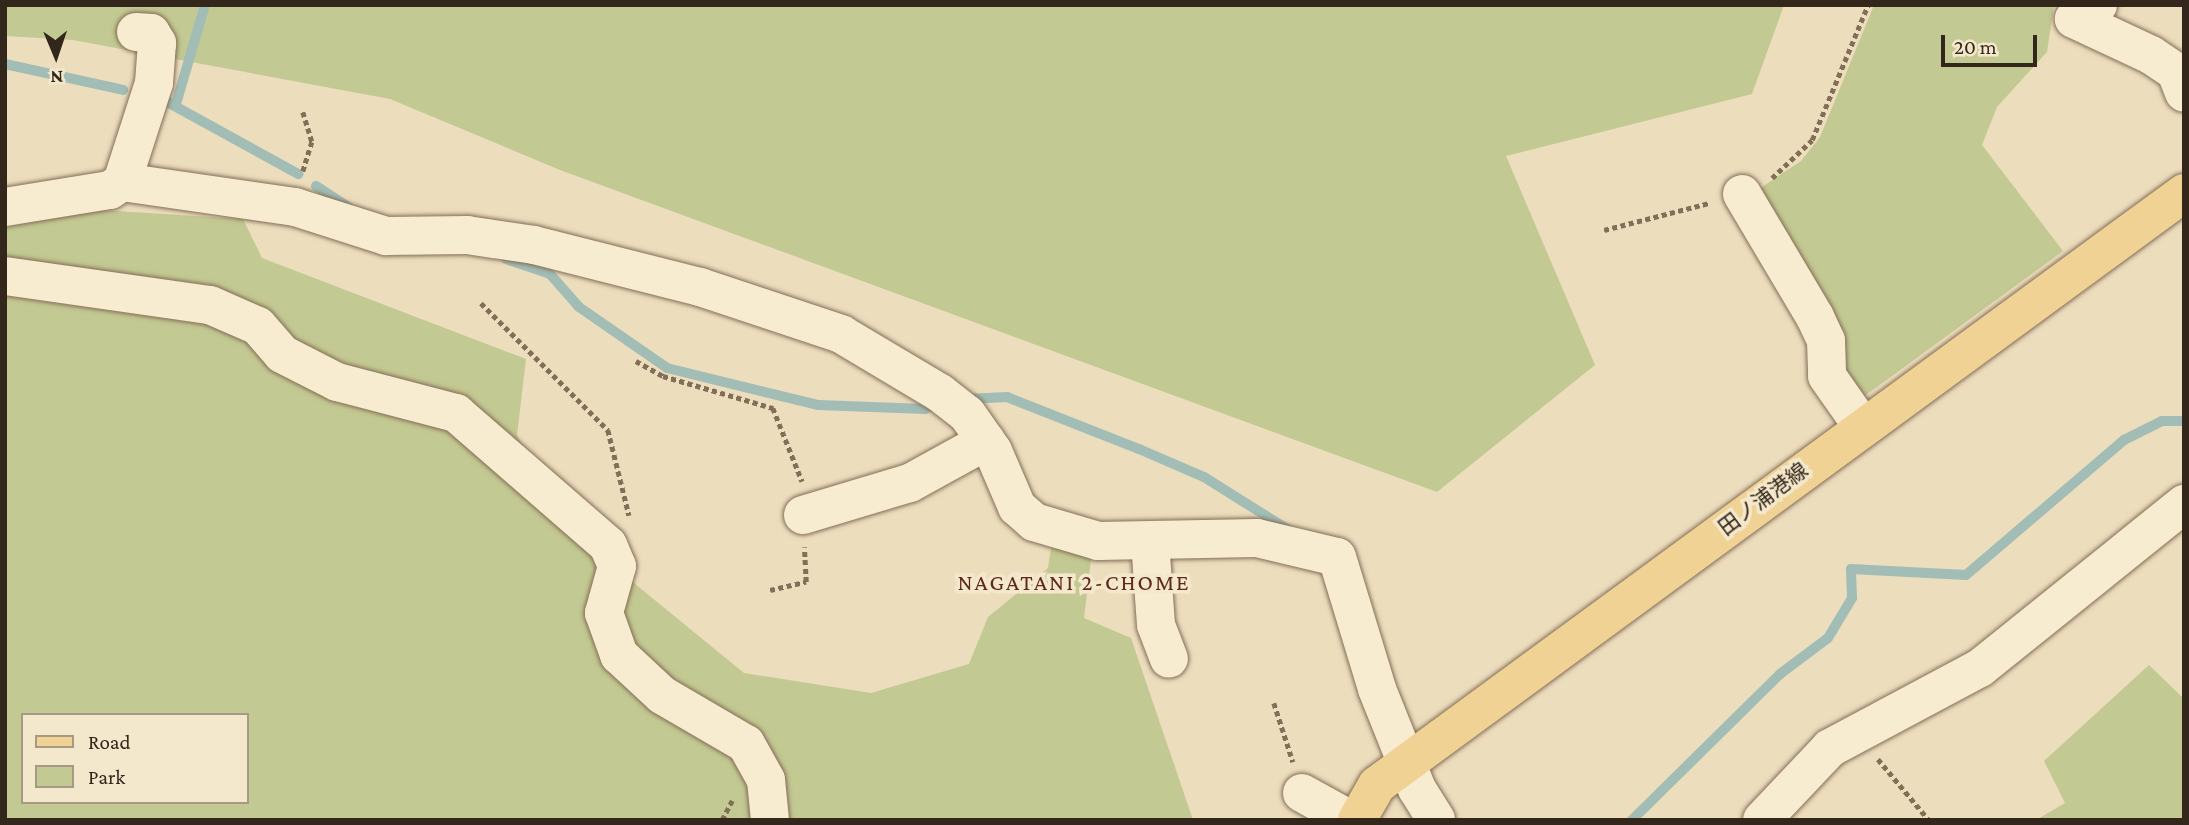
<!DOCTYPE html>
<meta charset="utf-8">
<style>
body{margin:0}
#map{position:relative;width:2189px;height:825px;overflow:hidden;background:#ecddbd;font-family:"Crimson Pro","Noto Sans JP",serif}
div>[style]{position:absolute}
[style*='--x']{left:calc(var(--x)*1px);top:calc(var(--y)*1px);width:calc(var(--w)*1px);rotate:calc(var(--a)*1deg)}
.green>*{inset:0;background:#c3c992}
.stream>*{height:10px;margin:-5px;padding:0 5px;transform-origin:5px;border-radius:5px;background:#a1bdb5}
.path>*{height:4.5px;margin-top:-2.25px;transform-origin:0;background:repeating-linear-gradient(90deg,#836e57 0 5px,transparent 0 8.5px)}
.roads{filter:drop-shadow(0 0 2px #836e57) drop-shadow(0 0 2px #836e57)}
.minor>*{height:38px;margin:-19px;padding:0 19px;transform-origin:19px;border-radius:19px;background:#f7ebd0}
.major>*{height:38px;margin:-19px;padding:0 19px;transform-origin:19px;border-radius:19px;background:#efd294}
span{translate:-50% -50%;white-space:nowrap;text-align:center;line-height:1.15;-webkit-text-stroke:7px #f4e8cc;paint-order:stroke}
.street-label{font-size:21px;color:#33261b}
.neighbourhood-label{font-size:23px;color:#5e291c;letter-spacing:2px}
.frame{position:absolute;inset:0;border:7px solid #33261b;pointer-events:none}
.legend{position:absolute;left:21px;top:713px;width:228px;height:91px;box-sizing:border-box;background:#f4e8cc;border:2px solid #a79a85;margin:0;padding:9px 12px;list-style:none;font-size:21px;color:#33261b}
.legend li{display:flex;align-items:center;gap:14px;height:35px}
.legend b{width:35px;border:2px solid #a79a85}
.north{position:absolute;left:21px;top:21px;width:70px;height:70px;-webkit-text-stroke:5px #f4e8cc;paint-order:stroke;rotate:178deg;font-size:19px;font-weight:700;line-height:28px;text-align:center;color:#33261b}
.north::after{content:'';display:block;margin:auto;width:24px;height:32px;background:#33261b;clip-path:polygon(50% 0,100% 100%,50% 72%,0 100%)}
.scale{position:absolute;left:1941px;top:35px;width:96px;height:32px;box-sizing:border-box;border:4px solid #33261b;border-top:0;padding-left:9px;font-size:21px;line-height:24px;white-space:nowrap;color:#33261b;-webkit-text-stroke:5px #f4e8cc;paint-order:stroke}
</style>
<div id="map">
<div class="green">
<div style="clip-path:polygon(5px 5px,1784px 5px,1752px 94px,1506px 156px,1595px 365px,1437px 492px,560px 170px,390px 99px,73px 40px,5px 36px)"></div>
<div style="clip-path:polygon(1874px 5px,2054px 5px,2047px 52px,1997px 107px,1982px 145px,2063px 251px,1855px 403px,1750px 195px,1801px 161px,1820px 137px)"></div>
<div style="clip-path:polygon(evenodd,85px 209px,243px 219px,262px 258px,526px 359px,517px 435px,563px 525px,744px 673px,871px 693px,969px 664px,988px 617px,1048px 568px,1052px 542px,1092px 552px,1084px 618px,1131px 638px,1193px 820px,5px 820px,5px 228px,85px 209px,23px 715px,247px 715px,247px 802px,23px 802px,23px 715px)"></div>
<div style="clip-path:polygon(2149px 665px,2184px 699px,2184px 820px,2036px 820px,2065px 803px,2044px 761px)"></div>
</div>
<div class="stream">
<div style="--x:5;--y:64;--w:121;--a:12.4"></div>
<div style="--x:160;--y:98;--w:158;--a:28.8"></div>
<div style="--x:176;--y:104;--w:103;--a:-73.7"></div>
<div style="--x:316;--y:186;--w:38;--a:33"></div>
<div style="--x:506;--y:259;--w:46;--a:18.8"></div>
<div style="--x:550;--y:274;--w:44;--a:48.7"></div>
<div style="--x:579;--y:307;--w:107;--a:34.7"></div>
<div style="--x:667;--y:368;--w:155;--a:13.8"></div>
<div style="--x:818;--y:405;--w:107;--a:2.1"></div>
<div style="--x:925;--y:409;--w:14;--a:-25"></div>
<div style="--x:966;--y:399;--w:41;--a:-2.8"></div>
<div style="--x:1007;--y:397;--w:142;--a:21.5"></div>
<div style="--x:1139;--y:449;--w:71;--a:23.3"></div>
<div style="--x:1204;--y:477;--w:98;--a:32.1"></div>
<div style="--x:1632;--y:820;--w:208;--a:-44.6"></div>
<div style="--x:1780;--y:674;--w:60;--a:-36.9"></div>
<div style="--x:1828;--y:638;--w:47;--a:-59"></div>
<div style="--x:1852;--y:598;--w:29;--a:-92"></div>
<div style="--x:1851;--y:569;--w:115;--a:3"></div>
<div style="--x:1966;--y:575;--w:208;--a:-40.5"></div>
<div style="--x:2124;--y:440;--w:42;--a:-26.6"></div>
<div style="--x:2162;--y:421;--w:22;--a:0"></div>
</div>
<div class="path">
<div style="--x:303;--y:112;--w:31;--a:73"></div>
<div style="--x:312;--y:142;--w:31;--a:107"></div>
<div style="--x:1772;--y:178;--w:55;--a:-43.5"></div>
<div style="--x:1812;--y:140;--w:146;--a:-67.5"></div>
<div style="--x:1604;--y:230;--w:108;--a:-14.4"></div>
<div style="--x:481;--y:303;--w:180;--a:45"></div>
<div style="--x:608;--y:430;--w:88;--a:76.1"></div>
<div style="--x:636;--y:361;--w:31;--a:29"></div>
<div style="--x:663;--y:376;--w:115;--a:16.2"></div>
<div style="--x:773;--y:408;--w:79;--a:68.3"></div>
<div style="--x:770;--y:590;--w:37;--a:-13"></div>
<div style="--x:806;--y:582;--w:35;--a:-93"></div>
<div style="--x:1274;--y:703;--w:62;--a:72.1"></div>
<div style="--x:1878;--y:759;--w:80;--a:50.1"></div>
<div style="--x:722;--y:820;--w:22;--a:-63"></div>
</div>
<div class="roads">
<div class="minor">
<div style="--x:2098;--y:5;--w:28;--a:150"></div>
<div style="--x:2074;--y:19;--w:85;--a:25.1"></div>
<div style="--x:2151;--y:55;--w:30;--a:34"></div>
<div style="--x:2176;--y:72;--w:22;--a:69"></div>
<div style="--x:136;--y:32;--w:15;--a:4"></div>
<div style="--x:151;--y:33;--w:12;--a:59"></div>
<div style="--x:157;--y:43;--w:40;--a:94.3"></div>
<div style="--x:154;--y:83;--w:104;--a:107.9"></div>
<div style="--x:122;--y:182;--w:175;--a:8.2"></div>
<div style="--x:295;--y:207;--w:96;--a:17.7"></div>
<div style="--x:386;--y:236;--w:81;--a:-0.7"></div>
<div style="--x:467;--y:235;--w:68;--a:8.5"></div>
<div style="--x:534;--y:245;--w:171;--a:14.2"></div>
<div style="--x:700;--y:287;--w:149;--a:18.4"></div>
<div style="--x:841;--y:334;--w:115;--a:30.8"></div>
<div style="--x:940;--y:393;--w:34;--a:38"></div>
<div style="--x:967;--y:414;--w:45;--a:54.9"></div>
<div style="--x:993;--y:451;--w:61;--a:66.8"></div>
<div style="--x:1017;--y:507;--w:23;--a:41"></div>
<div style="--x:1034;--y:522;--w:67;--a:16.5"></div>
<div style="--x:1098;--y:541;--w:159;--a:-1.1"></div>
<div style="--x:1257;--y:538;--w:82;--a:13.4"></div>
<div style="--x:1337;--y:557;--w:138;--a:73.1"></div>
<div style="--x:1377;--y:689;--w:108;--a:68.2"></div>
<div style="--x:1417;--y:789;--w:36;--a:58"></div>
<div style="--x:1742;--y:194;--w:143;--a:59.3"></div>
<div style="--x:1815;--y:317;--w:26;--a:65"></div>
<div style="--x:1826;--y:341;--w:35;--a:88"></div>
<div style="--x:1827;--y:376;--w:61;--a:55"></div>
<div style="--x:5;--y:207;--w:106;--a:-9.2"></div>
<div style="--x:110;--y:190;--w:14;--a:-34"></div>
<div style="--x:5;--y:276;--w:207;--a:8.1"></div>
<div style="--x:210;--y:305;--w:52;--a:23.6"></div>
<div style="--x:258;--y:326;--w:37;--a:49"></div>
<div style="--x:282;--y:354;--w:62;--a:27"></div>
<div style="--x:337;--y:382;--w:123;--a:14.6"></div>
<div style="--x:456;--y:413;--w:201;--a:41"></div>
<div style="--x:608;--y:545;--w:23;--a:67"></div>
<div style="--x:617;--y:566;--w:49;--a:105.5"></div>
<div style="--x:604;--y:613;--w:45;--a:70.3"></div>
<div style="--x:619;--y:655;--w:59;--a:42.9"></div>
<div style="--x:662;--y:695;--w:97;--a:30.3"></div>
<div style="--x:746;--y:744;--w:41;--a:60.9"></div>
<div style="--x:766;--y:780;--w:40;--a:84.3"></div>
<div style="--x:803;--y:515;--w:112;--a:-16.7"></div>
<div style="--x:910;--y:483;--w:87;--a:-28.9"></div>
<div style="--x:1150;--y:541;--w:84;--a:85.9"></div>
<div style="--x:1156;--y:625;--w:36;--a:69"></div>
<div style="--x:1302;--y:793;--w:41;--a:29.1"></div>
<div style="--x:1762;--y:820;--w:99;--a:-46.6"></div>
<div style="--x:1830;--y:748;--w:170;--a:-28.1"></div>
<div style="--x:1980;--y:668;--w:262;--a:-38.8"></div>
</div>
<div class="major">
<div style="--x:1357;--y:820;--w:40;--a:-60.3"></div>
<div style="--x:1377;--y:785;--w:1001;--a:-36.26"></div>
</div>
</div>
<div class="street-label">
<span style="left:1763px;top:499px;rotate:-37deg">田ノ浦港線</span>
</div>
<div class="neighbourhood-label">
<span style="left:1074px;top:582px">NAGATANI 2-CHOME</span>
</div>
<div class="frame"></div>
<ul class="legend">
<li><b style="height:9px;background:#efd294"></b>Road</li>
<li><b style="height:19px;background:#c3c992"></b>Park</li>
</ul>
<div class="north">N</div>
<div class="scale">20 m</div>
</div>
